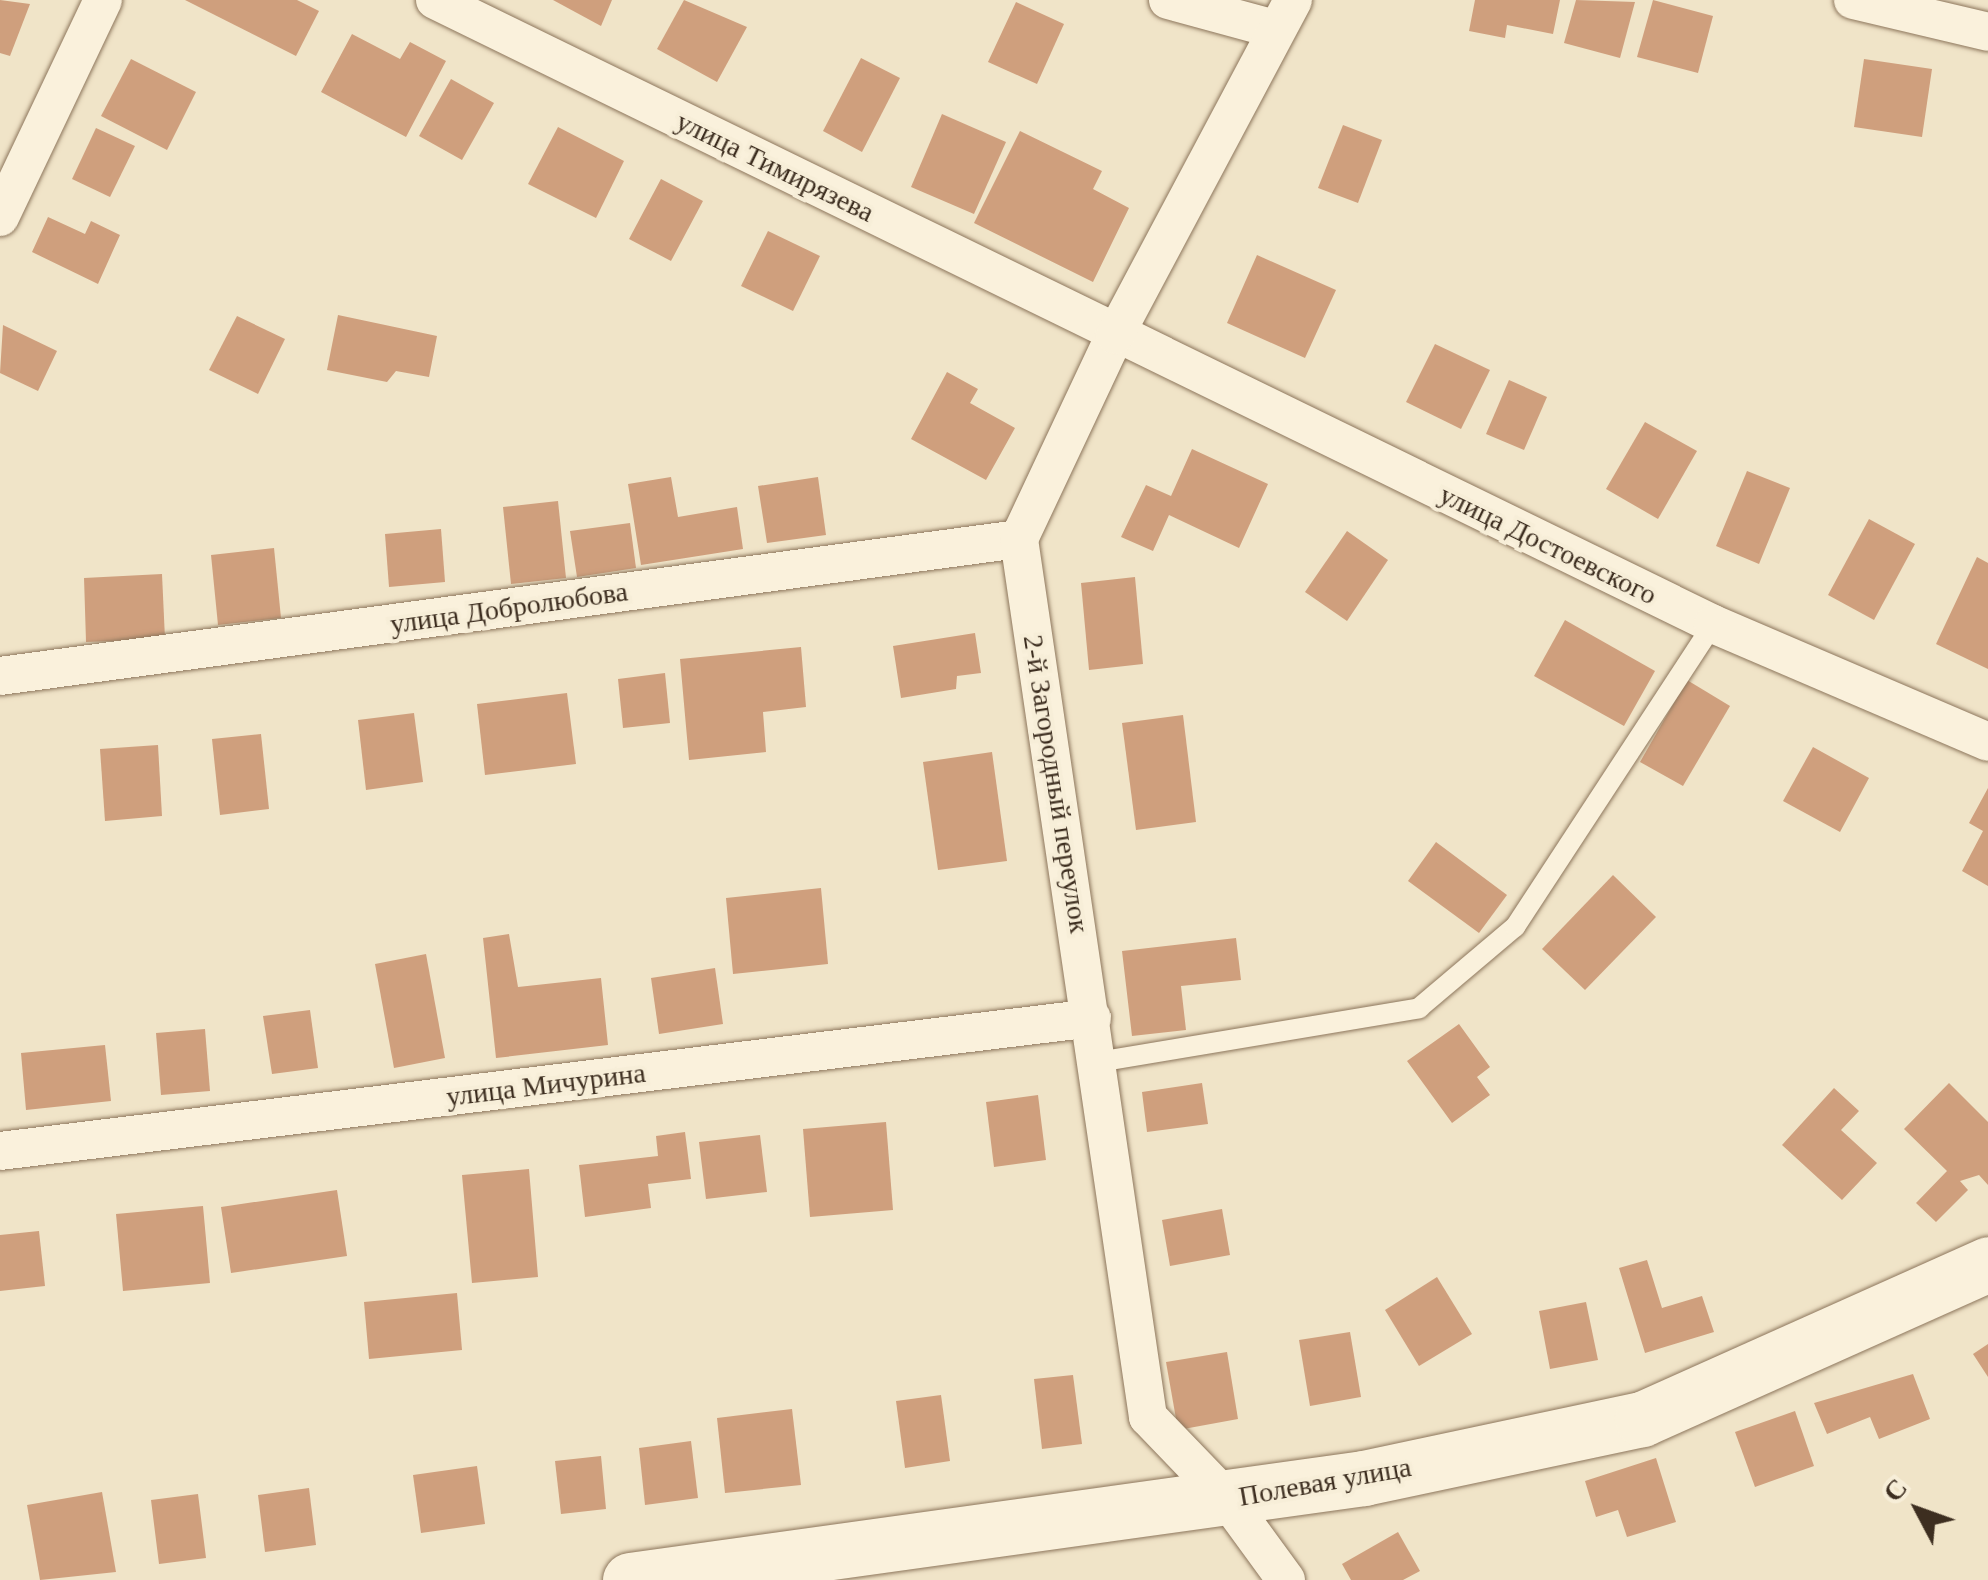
<!DOCTYPE html>
<meta charset="utf-8">
<style>
body{margin:0}
#map{position:relative;width:1988px;height:1580px;overflow:hidden;background:#f0e4c8;font-family:Georgia,serif}
div>[style]{position:absolute}
[style*='--x']{left:calc(var(--x)*1px);top:calc(var(--y)*1px);width:calc(var(--w)*1px);rotate:calc(var(--a)*1deg)}
.building>*{inset:0;background:#cf9f7d}
.roads{filter:drop-shadow(0 0 2px #8d765c) drop-shadow(0 0 2px #8d765c)}
.service>*{height:20px;margin:-10px;padding:0 10px;transform-origin:10px;border-radius:10px;background:#faf1dc}
.minor>*{height:38px;margin:-19px;padding:0 19px;transform-origin:19px;border-radius:19px;background:#faf1dc}
.secondary>*{height:55px;margin:-27.5px;padding:0 27.5px;transform-origin:27.5px;border-radius:27.5px;background:#faf1dc}
span{translate:-50% -50%;white-space:nowrap;text-align:center;line-height:1.15;-webkit-text-stroke:8px #f7eed8;paint-order:stroke}
.street-label{font-size:28px;color:#3d2e20}
.north{position:absolute;left:1868px;top:1460px;width:100px;height:100px;-webkit-text-stroke:8px #f7eed8;paint-order:stroke;rotate:311deg;font-size:28px;font-weight:700;line-height:40px;text-align:center;color:#3d2e20}
.north::after{content:'';display:block;margin:auto;width:35px;height:45px;background:#3d2e20;clip-path:polygon(50% 0,100% 100%,50% 72%,0 100%)}
</style>
<div id="map">
<div class="building">
<div style="clip-path:polygon(0 0,30px 4px,10px 56px,0 53px)"></div>
<div style="clip-path:polygon(185px 0,297px 0,319px 11px,296px 56px)"></div>
<div style="clip-path:polygon(553px 0,612px 0,601px 26px)"></div>
<div style="clip-path:polygon(684px 0,747px 27px,717px 82px,657px 49px)"></div>
<div style="clip-path:polygon(1475px 0,1560px 0,1553px 34px,1507px 25px,1505px 38px,1469px 31px)"></div>
<div style="clip-path:polygon(1576px 0,1635px 2px,1620px 58px,1564px 43px)"></div>
<div style="clip-path:polygon(1653px 0,1713px 16px,1698px 73px,1637px 57px)"></div>
<div style="clip-path:polygon(1016px 2px,1064px 24px,1037px 84px,988px 62px)"></div>
<div style="clip-path:polygon(352px 34px,400px 59px,410px 42px,446px 61px,406px 137px,321px 92px)"></div>
<div style="clip-path:polygon(861px 58px,900px 78px,862px 152px,823px 131px)"></div>
<div style="clip-path:polygon(131px 59px,196px 92px,167px 150px,101px 116px)"></div>
<div style="clip-path:polygon(1864px 59px,1932px 69px,1922px 137px,1854px 127px)"></div>
<div style="clip-path:polygon(451px 79px,494px 103px,462px 160px,419px 136px)"></div>
<div style="clip-path:polygon(942px 114px,1006px 142px,974px 214px,911px 187px)"></div>
<div style="clip-path:polygon(1343px 125px,1382px 140px,1358px 203px,1318px 188px)"></div>
<div style="clip-path:polygon(558px 127px,624px 161px,596px 218px,528px 184px)"></div>
<div style="clip-path:polygon(96px 128px,135px 146px,110px 197px,72px 179px)"></div>
<div style="clip-path:polygon(1020px 131px,1102px 171px,1093px 189px,1129px 208px,1093px 282px,974px 223px)"></div>
<div style="clip-path:polygon(661px 179px,703px 201px,671px 261px,629px 239px)"></div>
<div style="clip-path:polygon(48px 217px,85px 234px,91px 221px,120px 235px,98px 284px,32px 252px)"></div>
<div style="clip-path:polygon(768px 231px,820px 256px,793px 311px,741px 286px)"></div>
<div style="clip-path:polygon(1257px 255px,1336px 290px,1305px 358px,1227px 323px)"></div>
<div style="clip-path:polygon(338px 315px,437px 336px,429px 377px,396px 371px,387px 382px,327px 370px)"></div>
<div style="clip-path:polygon(237px 316px,285px 339px,258px 394px,209px 370px)"></div>
<div style="clip-path:polygon(3px 325px,57px 351px,38px 391px,0 373px)"></div>
<div style="clip-path:polygon(1435px 344px,1490px 370px,1461px 429px,1406px 402px)"></div>
<div style="clip-path:polygon(947px 372px,978px 389px,970px 403px,1015px 428px,986px 480px,911px 439px)"></div>
<div style="clip-path:polygon(1509px 380px,1547px 397px,1524px 450px,1486px 434px)"></div>
<div style="clip-path:polygon(1645px 422px,1697px 451px,1658px 519px,1606px 489px)"></div>
<div style="clip-path:polygon(1192px 449px,1268px 484px,1239px 548px,1169px 515px,1153px 551px,1121px 537px,1146px 485px,1171px 496px)"></div>
<div style="clip-path:polygon(1747px 471px,1790px 488px,1759px 564px,1716px 546px)"></div>
<div style="clip-path:polygon(671px 477px,678px 517px,737px 507px,743px 549px,641px 565px,628px 484px)"></div>
<div style="clip-path:polygon(818px 477px,826px 535px,767px 543px,758px 486px)"></div>
<div style="clip-path:polygon(558px 501px,566px 578px,511px 584px,503px 507px)"></div>
<div style="clip-path:polygon(1869px 519px,1915px 544px,1874px 620px,1828px 595px)"></div>
<div style="clip-path:polygon(630px 523px,636px 568px,577px 577px,570px 531px)"></div>
<div style="clip-path:polygon(441px 529px,445px 582px,389px 587px,385px 534px)"></div>
<div style="clip-path:polygon(1347px 531px,1388px 560px,1347px 621px,1305px 592px)"></div>
<div style="clip-path:polygon(274px 548px,281px 618px,218px 625px,211px 555px)"></div>
<div style="clip-path:polygon(1977px 557px,1988px 563px,1988px 669px,1936px 644px)"></div>
<div style="clip-path:polygon(162px 574px,165px 639px,86px 642px,84px 578px)"></div>
<div style="clip-path:polygon(1135px 577px,1143px 664px,1089px 670px,1081px 583px)"></div>
<div style="clip-path:polygon(1565px 620px,1655px 671px,1624px 726px,1534px 676px)"></div>
<div style="clip-path:polygon(975px 633px,981px 673px,957px 676px,956px 689px,901px 698px,893px 646px)"></div>
<div style="clip-path:polygon(801px 647px,806px 707px,763px 712px,766px 752px,689px 760px,680px 659px)"></div>
<div style="clip-path:polygon(665px 673px,670px 723px,623px 728px,618px 679px)"></div>
<div style="clip-path:polygon(1687px 680px,1730px 706px,1683px 786px,1640px 762px)"></div>
<div style="clip-path:polygon(567px 693px,576px 764px,485px 775px,477px 704px)"></div>
<div style="clip-path:polygon(414px 713px,423px 782px,366px 790px,358px 720px)"></div>
<div style="clip-path:polygon(1183px 715px,1196px 822px,1136px 830px,1122px 723px)"></div>
<div style="clip-path:polygon(261px 734px,269px 809px,220px 815px,212px 739px)"></div>
<div style="clip-path:polygon(158px 745px,162px 816px,105px 821px,100px 749px)"></div>
<div style="clip-path:polygon(1813px 747px,1869px 778px,1840px 832px,1783px 801px)"></div>
<div style="clip-path:polygon(992px 752px,1007px 861px,938px 870px,923px 762px)"></div>
<div style="clip-path:polygon(1988px 788px,1988px 886px,1962px 871px,1983px 831px,1969px 823px)"></div>
<div style="clip-path:polygon(1436px 842px,1507px 895px,1479px 933px,1408px 881px)"></div>
<div style="clip-path:polygon(1613px 875px,1656px 917px,1585px 990px,1542px 949px)"></div>
<div style="clip-path:polygon(821px 888px,828px 964px,733px 974px,726px 898px)"></div>
<div style="clip-path:polygon(509px 934px,518px 987px,601px 978px,608px 1045px,496px 1058px,483px 938px)"></div>
<div style="clip-path:polygon(1236px 938px,1241px 980px,1181px 986px,1186px 1030px,1132px 1036px,1122px 951px)"></div>
<div style="clip-path:polygon(426px 954px,445px 1058px,394px 1068px,375px 964px)"></div>
<div style="clip-path:polygon(715px 968px,723px 1024px,659px 1034px,651px 978px)"></div>
<div style="clip-path:polygon(310px 1010px,318px 1068px,272px 1074px,263px 1016px)"></div>
<div style="clip-path:polygon(1459px 1024px,1490px 1067px,1477px 1077px,1490px 1095px,1452px 1123px,1407px 1061px)"></div>
<div style="clip-path:polygon(205px 1029px,210px 1091px,161px 1095px,156px 1033px)"></div>
<div style="clip-path:polygon(105px 1045px,111px 1101px,26px 1110px,21px 1053px)"></div>
<div style="clip-path:polygon(1202px 1083px,1208px 1124px,1147px 1132px,1142px 1092px)"></div>
<div style="clip-path:polygon(1949px 1083px,1988px 1122px,1988px 1185px,1979px 1175px,1960px 1181px,1968px 1190px,1936px 1222px,1916px 1203px,1947px 1171px,1904px 1129px)"></div>
<div style="clip-path:polygon(1834px 1088px,1859px 1111px,1841px 1130px,1877px 1163px,1842px 1200px,1782px 1145px)"></div>
<div style="clip-path:polygon(1038px 1095px,1046px 1160px,994px 1167px,986px 1102px)"></div>
<div style="clip-path:polygon(886px 1122px,893px 1210px,810px 1217px,803px 1129px)"></div>
<div style="clip-path:polygon(685px 1132px,691px 1179px,648px 1184px,651px 1208px,585px 1217px,579px 1165px,658px 1156px,656px 1136px)"></div>
<div style="clip-path:polygon(760px 1135px,767px 1192px,706px 1199px,699px 1142px)"></div>
<div style="clip-path:polygon(529px 1169px,538px 1277px,472px 1283px,462px 1175px)"></div>
<div style="clip-path:polygon(337px 1190px,347px 1256px,231px 1273px,221px 1207px)"></div>
<div style="clip-path:polygon(203px 1206px,210px 1283px,123px 1291px,116px 1214px)"></div>
<div style="clip-path:polygon(1222px 1209px,1230px 1255px,1170px 1266px,1162px 1220px)"></div>
<div style="clip-path:polygon(39px 1231px,45px 1286px,0 1291px,0 1235px)"></div>
<div style="clip-path:polygon(1647px 1260px,1662px 1308px,1702px 1296px,1714px 1332px,1645px 1353px,1619px 1268px)"></div>
<div style="clip-path:polygon(1437px 1277px,1472px 1334px,1419px 1366px,1385px 1310px)"></div>
<div style="clip-path:polygon(457px 1293px,462px 1350px,369px 1359px,364px 1302px)"></div>
<div style="clip-path:polygon(1586px 1302px,1598px 1360px,1550px 1369px,1539px 1311px)"></div>
<div style="clip-path:polygon(1350px 1332px,1361px 1397px,1310px 1406px,1299px 1340px)"></div>
<div style="clip-path:polygon(1988px 1344px,1988px 1377px,1973px 1354px)"></div>
<div style="clip-path:polygon(1227px 1352px,1238px 1419px,1178px 1430px,1166px 1362px)"></div>
<div style="clip-path:polygon(1913px 1374px,1930px 1419px,1879px 1439px,1870px 1417px,1827px 1434px,1814px 1403px)"></div>
<div style="clip-path:polygon(1073px 1375px,1082px 1444px,1042px 1449px,1034px 1379px)"></div>
<div style="clip-path:polygon(941px 1395px,950px 1461px,905px 1468px,896px 1401px)"></div>
<div style="clip-path:polygon(792px 1409px,801px 1485px,725px 1493px,717px 1418px)"></div>
<div style="clip-path:polygon(1795px 1411px,1814px 1466px,1755px 1487px,1735px 1432px)"></div>
<div style="clip-path:polygon(691px 1441px,698px 1498px,645px 1505px,639px 1448px)"></div>
<div style="clip-path:polygon(601px 1456px,606px 1509px,561px 1514px,555px 1461px)"></div>
<div style="clip-path:polygon(1656px 1458px,1676px 1522px,1627px 1537px,1618px 1510px,1596px 1517px,1585px 1481px)"></div>
<div style="clip-path:polygon(477px 1466px,485px 1524px,421px 1533px,413px 1475px)"></div>
<div style="clip-path:polygon(309px 1488px,316px 1545px,265px 1552px,258px 1495px)"></div>
<div style="clip-path:polygon(102px 1492px,116px 1572px,40px 1580px,27px 1505px)"></div>
<div style="clip-path:polygon(198px 1494px,206px 1558px,159px 1564px,151px 1500px)"></div>
<div style="clip-path:polygon(1398px 1532px,1420px 1571px,1403px 1580px,1351px 1580px,1342px 1564px)"></div>
</div>
<div class="roads">
<div class="service">
<div style="--x:1098;--y:1062;--w:326;--a:-9.5"></div>
<div style="--x:1419;--y:1008;--w:126;--a:-40.2"></div>
<div style="--x:1515;--y:927;--w:362;--a:-56.8"></div>
</div>
<div class="minor">
<div style="--x:435;--y:0;--w:1422;--a:26.02"></div>
<div style="--x:1713;--y:624;--w:299;--a:23.2"></div>
<div style="--x:1168;--y:0;--w:111;--a:15.2"></div>
<div style="--x:1853;--y:0;--w:139;--a:13.3"></div>
<div style="--x:0;--y:217;--w:240;--a:-64.6"></div>
<div style="--x:0;--y:676;--w:1028;--a:-7.66"></div>
<div style="--x:0;--y:1151;--w:1100;--a:-6.94"></div>
<div style="--x:1286;--y:1580;--w:100;--a:-126.1"></div>
<div style="--x:1227;--y:1499;--w:114;--a:-133.9"></div>
<div style="--x:1148;--y:1417;--w:887;--a:-98.36"></div>
<div style="--x:1019;--y:539;--w:225;--a:-64.8"></div>
<div style="--x:1115;--y:335;--w:379;--a:-62"></div>
</div>
<div class="secondary">
<div style="--x:630;--y:1580;--w:741;--a:-7.91"></div>
<div style="--x:1364;--y:1478;--w:284;--a:-12"></div>
<div style="--x:1642;--y:1419;--w:379;--a:-24.1"></div>
</div>
</div>
<div class="street-label">
<span style="left:775px;top:167px;rotate:26deg">улица Тимирязева</span>
<span style="left:1548px;top:545px;rotate:26deg">улица Достоевского</span>
<span style="left:509px;top:608px;rotate:-8deg">улица Добролюбова</span>
<span style="left:1056px;top:784px;rotate:81deg">2-й Загородный переулок</span>
<span style="left:546px;top:1085px;rotate:-7deg">улица Мичурина</span>
<span style="left:1325px;top:1482px;rotate:-10deg">Полевая улица</span>
</div>
<div class="north">С</div>
</div>
